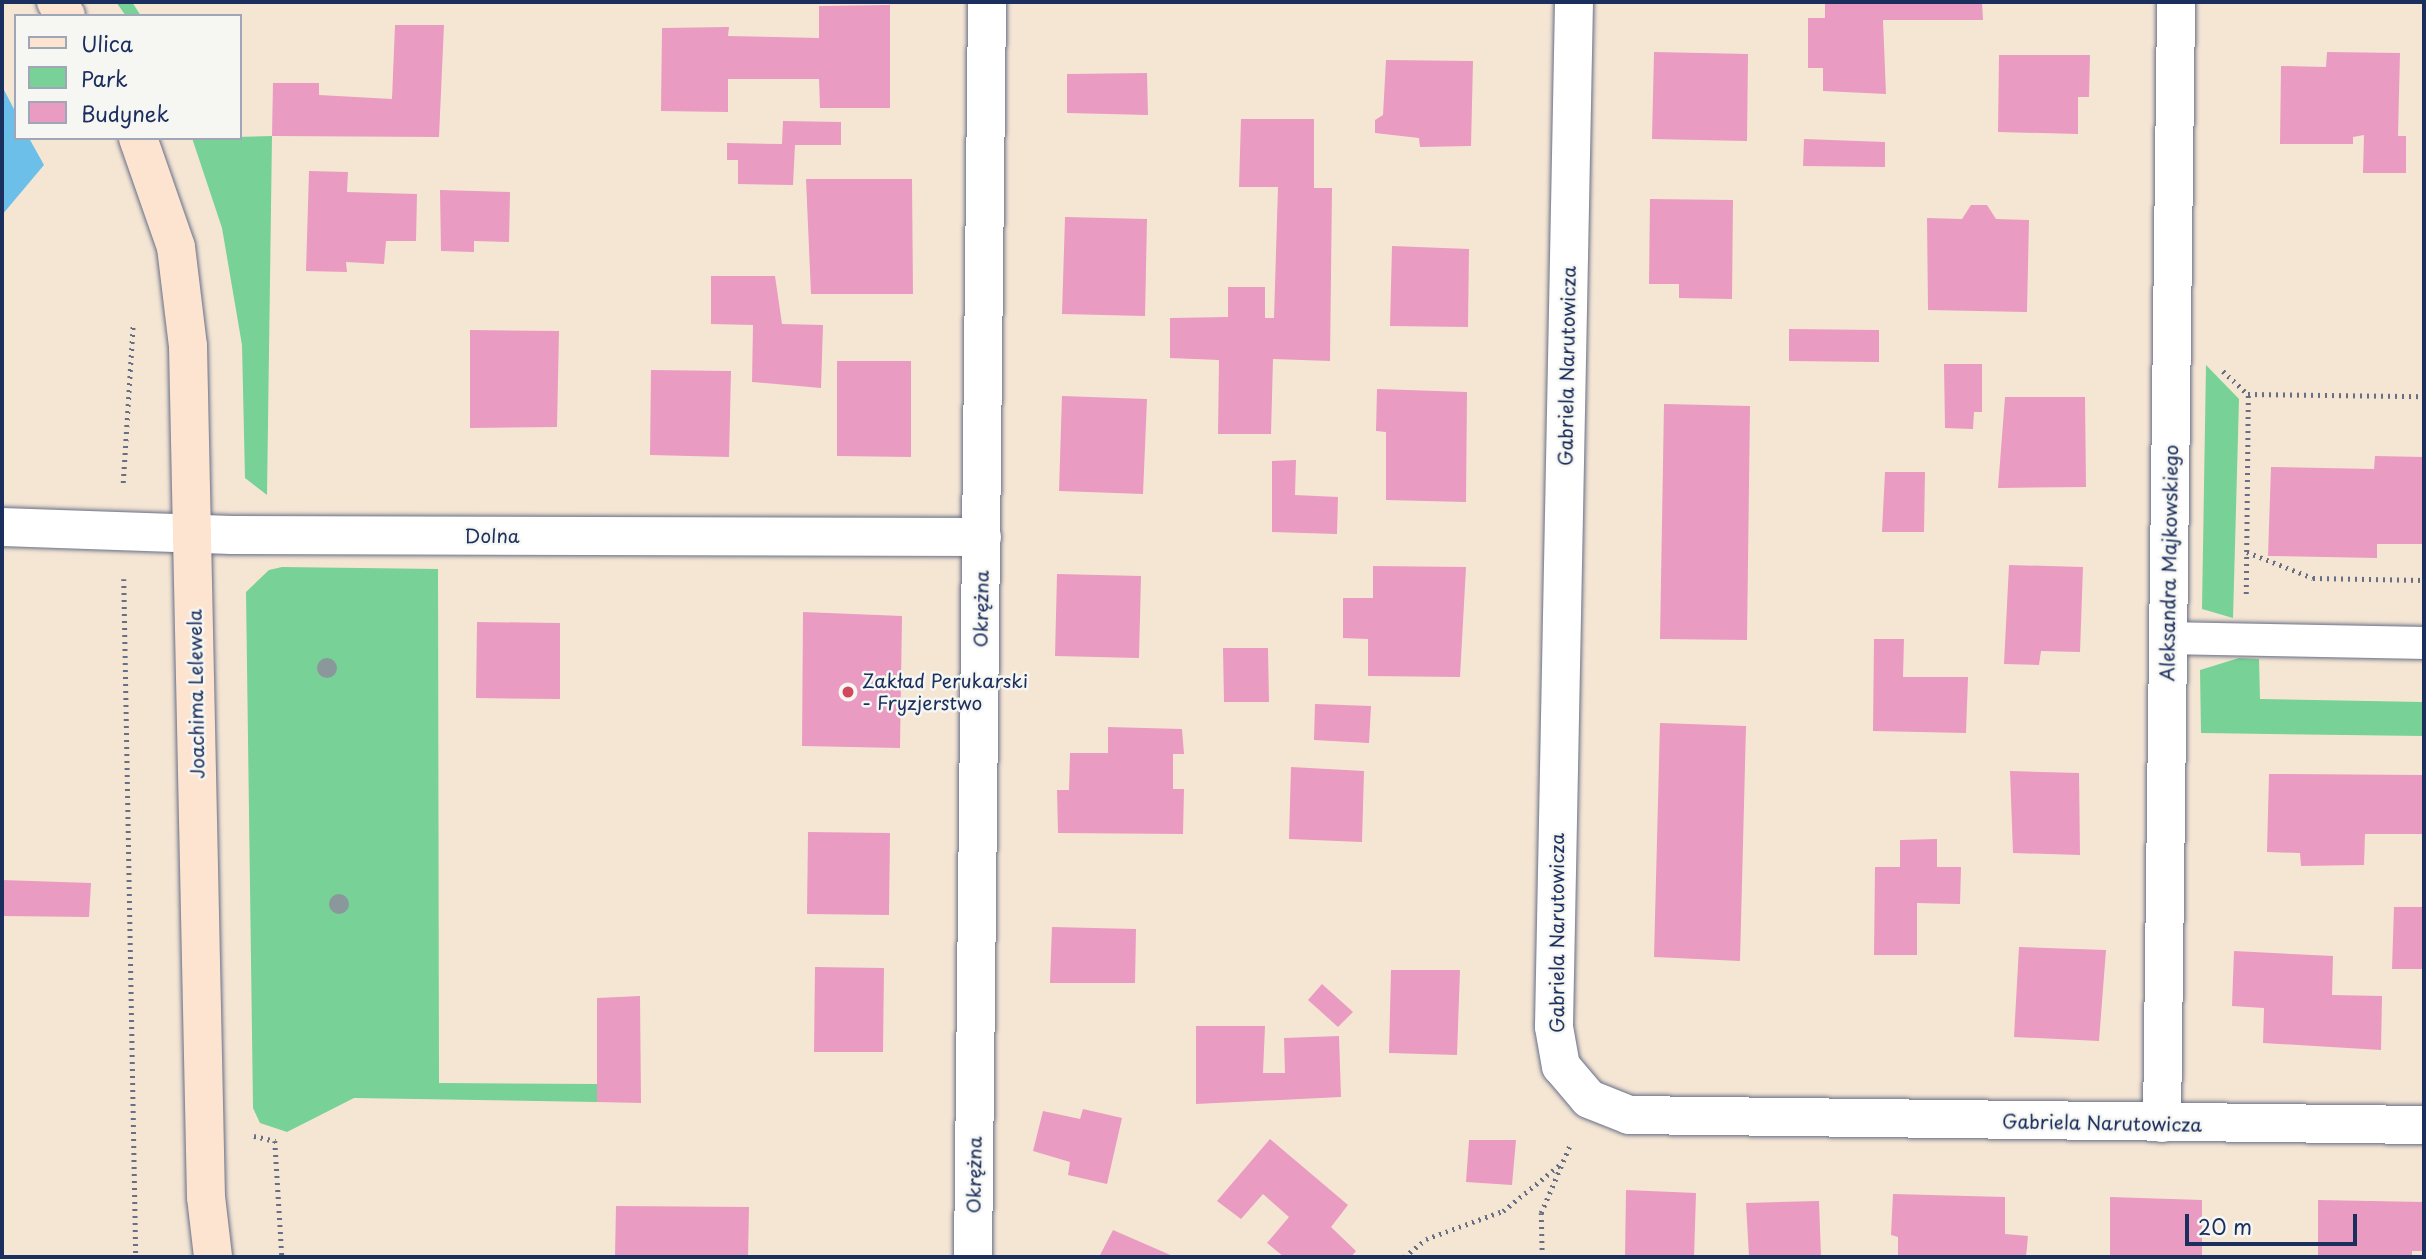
<!DOCTYPE html>
<meta charset="utf-8">
<style>
body{margin:0}
#map{position:relative;width:2426px;height:1259px;overflow:hidden;background:#f5e6d4;font-family:"Playpen Sans",sans-serif}
div>[style]{position:absolute}
[style*='--x']{left:calc(var(--x)*1px);top:calc(var(--y)*1px);width:calc(var(--w)*1px);rotate:calc(var(--a)*1deg)}
.green>*{inset:0;background:#78d196}
.water>*{inset:0;background:#6cbfe8}
.building>*{inset:0;background:#ea9bc1}
.path>*{height:4.5px;margin-top:-2.25px;transform-origin:0;background:repeating-linear-gradient(90deg,#676f87 0 2px,transparent 0 7px)}
.roads{filter:drop-shadow(0 0 2px #676f87) drop-shadow(0 0 2px #676f87)}
.lane>*{height:32px;margin:-16px;padding:0 16px;transform-origin:16px;border-radius:16px;background:#fff}
.street>*{height:38px;margin:-19px;padding:0 19px;transform-origin:19px;border-radius:19px;background:#fff}
.secondary>*{height:38px;margin:-19px;padding:0 19px;transform-origin:19px;border-radius:19px;background:#fde4d0}
.trees>*{width:20px;height:20px;margin:-10px;border-radius:50%;background:#8a989b}
.dots>*{width:19px;height:19px;translate:-50% -50%;box-sizing:border-box;border:4px solid #f6f6f2;border-radius:50%}
span{translate:-50% -50%;white-space:nowrap;text-align:center;line-height:1.15;-webkit-text-stroke:5px #f6f6f2;paint-order:stroke}
.street-label{font-size:19px;color:#1b2f5e}
.poi-label{font-size:19px;color:#1b2f5e}
.left{translate:0 -50%;text-align:left}
.frame{position:absolute;inset:0;border:4px solid #1b2f5e;pointer-events:none}
.legend{position:absolute;left:14px;top:14px;width:228px;height:126px;box-sizing:border-box;background:#f6f6f2;border:2px solid #9ea6b7;margin:0;padding:9px 12px;list-style:none;font-size:21px;color:#1b2f5e}
.legend li{display:flex;align-items:center;gap:14px;height:35px}
.legend b{width:35px;border:2px solid #9ea6b7}
.scale{position:absolute;left:2185px;top:1214px;width:172px;height:32px;box-sizing:border-box;border:4px solid #1b2f5e;border-top:0;padding-left:9px;font-size:21px;line-height:24px;white-space:nowrap;color:#1b2f5e;-webkit-text-stroke:5px #f6f6f2;paint-order:stroke}
</style>
<div id="map">
<div class="green">
<div style="clip-path:polygon(116px 2px,132px 2px,141px 16px,126px 16px)"></div>
<div style="clip-path:polygon(272px 136px,267px 495px,245px 478px,242px 345px,222px 228px,192px 138px)"></div>
<div style="clip-path:polygon(2206px 365px,2239px 399px,2233px 618px,2202px 609px)"></div>
<div style="clip-path:polygon(282px 567px,438px 569px,439px 1083px,597px 1084px,597px 1102px,354px 1098px,287px 1132px,260px 1123px,253px 1108px,246px 592px,269px 570px)"></div>
<div style="clip-path:polygon(2239px 658px,2259px 659px,2260px 699px,2424px 702px,2424px 736px,2201px 733px,2200px 670px)"></div>
</div>
<div class="water">
<div style="clip-path:polygon(2px 86px,16px 113px,16px 138px,29px 138px,44px 165px,2px 215px)"></div>
</div>
<div class="building">
<div style="clip-path:polygon(1825px 2px,1982px 2px,1983px 20px,1883px 20px,1886px 94px,1823px 91px,1823px 68px,1808px 68px,1808px 18px,1825px 18px)"></div>
<div style="clip-path:polygon(890px 5px,890px 108px,820px 108px,819px 79px,728px 79px,728px 112px,661px 111px,662px 28px,729px 27px,728px 36px,819px 38px,819px 6px)"></div>
<div style="clip-path:polygon(395px 25px,444px 25px,439px 137px,272px 136px,273px 83px,319px 83px,319px 95px,392px 99px)"></div>
<div style="clip-path:polygon(1654px 52px,1748px 54px,1747px 141px,1652px 139px)"></div>
<div style="clip-path:polygon(2327px 52px,2400px 53px,2398px 136px,2406px 136px,2406px 173px,2363px 173px,2364px 135px,2353px 137px,2353px 144px,2280px 144px,2281px 66px,2326px 67px)"></div>
<div style="clip-path:polygon(1999px 55px,2090px 55px,2089px 97px,2078px 97px,2078px 134px,1998px 132px)"></div>
<div style="clip-path:polygon(1386px 60px,1473px 61px,1471px 146px,1420px 147px,1419px 138px,1375px 133px,1375px 120px,1383px 115px)"></div>
<div style="clip-path:polygon(1147px 73px,1148px 115px,1067px 113px,1067px 74px)"></div>
<div style="clip-path:polygon(1241px 119px,1314px 119px,1314px 188px,1332px 188px,1330px 361px,1273px 359px,1271px 434px,1218px 434px,1219px 360px,1170px 358px,1170px 318px,1228px 317px,1228px 287px,1265px 287px,1265px 318px,1274px 318px,1278px 187px,1239px 187px)"></div>
<div style="clip-path:polygon(783px 121px,841px 122px,841px 145px,795px 145px,793px 185px,738px 184px,738px 160px,727px 160px,727px 143px,782px 144px)"></div>
<div style="clip-path:polygon(1804px 139px,1885px 142px,1885px 167px,1803px 166px)"></div>
<div style="clip-path:polygon(309px 171px,348px 172px,347px 192px,417px 194px,416px 241px,386px 241px,384px 264px,346px 262px,347px 272px,306px 271px)"></div>
<div style="clip-path:polygon(806px 179px,912px 179px,913px 294px,811px 294px)"></div>
<div style="clip-path:polygon(440px 190px,510px 192px,509px 242px,474px 241px,474px 252px,441px 251px)"></div>
<div style="clip-path:polygon(1650px 199px,1733px 200px,1732px 299px,1679px 298px,1679px 284px,1649px 284px)"></div>
<div style="clip-path:polygon(1971px 205px,1987px 205px,1996px 219px,2029px 220px,2027px 312px,1928px 310px,1927px 218px,1962px 219px)"></div>
<div style="clip-path:polygon(1065px 217px,1147px 219px,1145px 316px,1062px 314px)"></div>
<div style="clip-path:polygon(1392px 246px,1469px 249px,1468px 327px,1390px 326px)"></div>
<div style="clip-path:polygon(711px 276px,775px 276px,782px 324px,823px 325px,821px 388px,752px 382px,753px 325px,711px 324px)"></div>
<div style="clip-path:polygon(1789px 329px,1879px 330px,1879px 362px,1789px 361px)"></div>
<div style="clip-path:polygon(470px 330px,559px 331px,557px 427px,470px 428px)"></div>
<div style="clip-path:polygon(837px 361px,911px 361px,911px 457px,837px 456px)"></div>
<div style="clip-path:polygon(1944px 364px,1982px 364px,1982px 412px,1974px 412px,1973px 429px,1945px 428px)"></div>
<div style="clip-path:polygon(651px 370px,731px 371px,729px 457px,650px 455px)"></div>
<div style="clip-path:polygon(1377px 389px,1467px 392px,1466px 502px,1386px 500px,1386px 432px,1376px 431px)"></div>
<div style="clip-path:polygon(1062px 396px,1147px 399px,1143px 494px,1059px 491px)"></div>
<div style="clip-path:polygon(2005px 397px,2085px 397px,2086px 487px,1998px 488px)"></div>
<div style="clip-path:polygon(1664px 404px,1750px 406px,1747px 640px,1660px 639px)"></div>
<div style="clip-path:polygon(2375px 456px,2424px 457px,2424px 544px,2377px 544px,2377px 558px,2268px 556px,2271px 467px,2374px 469px)"></div>
<div style="clip-path:polygon(1296px 460px,1295px 495px,1338px 497px,1337px 534px,1272px 532px,1272px 461px)"></div>
<div style="clip-path:polygon(1885px 472px,1925px 472px,1924px 532px,1882px 532px)"></div>
<div style="clip-path:polygon(2009px 565px,2083px 567px,2080px 652px,2041px 651px,2039px 665px,2004px 664px)"></div>
<div style="clip-path:polygon(1373px 566px,1466px 567px,1460px 677px,1368px 676px,1368px 639px,1343px 638px,1343px 598px,1373px 598px)"></div>
<div style="clip-path:polygon(1057px 574px,1141px 576px,1139px 658px,1055px 656px)"></div>
<div style="clip-path:polygon(803px 612px,902px 616px,900px 748px,802px 746px)"></div>
<div style="clip-path:polygon(477px 622px,560px 623px,560px 699px,476px 698px)"></div>
<div style="clip-path:polygon(1874px 639px,1904px 639px,1903px 677px,1968px 677px,1966px 733px,1873px 731px)"></div>
<div style="clip-path:polygon(1223px 648px,1268px 648px,1269px 702px,1224px 702px)"></div>
<div style="clip-path:polygon(1315px 704px,1371px 706px,1369px 743px,1314px 740px)"></div>
<div style="clip-path:polygon(1660px 723px,1746px 726px,1740px 961px,1654px 957px)"></div>
<div style="clip-path:polygon(1108px 727px,1182px 729px,1184px 754px,1173px 754px,1173px 789px,1184px 789px,1183px 834px,1058px 833px,1057px 790px,1069px 790px,1070px 753px,1108px 753px)"></div>
<div style="clip-path:polygon(1291px 767px,1364px 771px,1362px 842px,1289px 839px)"></div>
<div style="clip-path:polygon(2010px 771px,2079px 773px,2080px 855px,2013px 853px)"></div>
<div style="clip-path:polygon(2269px 774px,2424px 775px,2423px 834px,2365px 834px,2364px 865px,2301px 866px,2300px 853px,2267px 852px)"></div>
<div style="clip-path:polygon(808px 832px,890px 833px,889px 915px,807px 914px)"></div>
<div style="clip-path:polygon(1937px 839px,1937px 867px,1961px 867px,1960px 904px,1917px 903px,1917px 955px,1874px 955px,1875px 867px,1900px 867px,1900px 840px)"></div>
<div style="clip-path:polygon(2px 880px,91px 883px,89px 917px,2px 916px)"></div>
<div style="clip-path:polygon(2394px 907px,2424px 907px,2424px 969px,2392px 969px)"></div>
<div style="clip-path:polygon(1052px 927px,1136px 929px,1135px 983px,1050px 983px)"></div>
<div style="clip-path:polygon(2019px 947px,2106px 950px,2099px 1041px,2014px 1037px)"></div>
<div style="clip-path:polygon(2234px 951px,2333px 956px,2332px 995px,2382px 996px,2381px 1050px,2263px 1043px,2264px 1008px,2232px 1006px)"></div>
<div style="clip-path:polygon(815px 967px,884px 968px,883px 1052px,814px 1052px)"></div>
<div style="clip-path:polygon(1391px 970px,1460px 970px,1457px 1055px,1389px 1053px)"></div>
<div style="clip-path:polygon(1322px 984px,1353px 1012px,1338px 1027px,1308px 1000px)"></div>
<div style="clip-path:polygon(640px 996px,641px 1103px,597px 1102px,597px 998px)"></div>
<div style="clip-path:polygon(1196px 1026px,1265px 1026px,1263px 1073px,1285px 1073px,1284px 1038px,1339px 1036px,1341px 1097px,1196px 1104px)"></div>
<div style="clip-path:polygon(1083px 1109px,1122px 1118px,1107px 1184px,1068px 1175px,1070px 1162px,1033px 1151px,1043px 1111px,1080px 1119px)"></div>
<div style="clip-path:polygon(1270px 1139px,1348px 1205px,1331px 1227px,1356px 1251px,1351px 1257px,1284px 1257px,1267px 1243px,1289px 1217px,1263px 1194px,1241px 1219px,1217px 1201px)"></div>
<div style="clip-path:polygon(1469px 1140px,1516px 1140px,1512px 1185px,1466px 1182px)"></div>
<div style="clip-path:polygon(1626px 1190px,1696px 1193px,1694px 1257px,1625px 1257px)"></div>
<div style="clip-path:polygon(1893px 1194px,2005px 1197px,2005px 1234px,2028px 1236px,2026px 1257px,1898px 1257px,1898px 1237px,1891px 1235px)"></div>
<div style="clip-path:polygon(2110px 1197px,2202px 1200px,2202px 1257px,2110px 1257px)"></div>
<div style="clip-path:polygon(2318px 1200px,2424px 1202px,2422px 1251px,2412px 1251px,2412px 1257px,2318px 1257px)"></div>
<div style="clip-path:polygon(1819px 1201px,1821px 1257px,1749px 1257px,1746px 1203px)"></div>
<div style="clip-path:polygon(616px 1206px,749px 1207px,748px 1257px,615px 1257px)"></div>
<div style="clip-path:polygon(1113px 1230px,1175px 1257px,1099px 1257px)"></div>
</div>
<div class="path">
<div style="--x:2223;--y:371;--w:34;--a:43"></div>
<div style="--x:123;--y:483;--w:159;--a:-86.4"></div>
<div style="--x:2247;--y:552;--w:71;--a:21.5"></div>
<div style="--x:2313;--y:578;--w:111;--a:1"></div>
<div style="--x:124;--y:579;--w:678;--a:88.99"></div>
<div style="--x:2246;--y:594;--w:200;--a:-89.4"></div>
<div style="--x:2248;--y:394;--w:176;--a:0.7"></div>
<div style="--x:254;--y:1136;--w:22;--a:13"></div>
<div style="--x:275;--y:1141;--w:116;--a:86.5"></div>
<div style="--x:1404;--y:1257;--w:28;--a:-39"></div>
<div style="--x:1426;--y:1239;--w:82;--a:-20"></div>
<div style="--x:1503;--y:1211;--w:76;--a:-39.1"></div>
<div style="--x:1542;--y:1257;--w:44;--a:-91.3"></div>
<div style="--x:1541;--y:1213;--w:74;--a:-66.9"></div>
</div>
<div class="roads">
<div class="lane">
<div style="--x:2167;--y:638;--w:257;--a:1.1"></div>
</div>
<div class="street">
<div style="--x:1574;--y:2;--w:1025;--a:91.12"></div>
<div style="--x:1554;--y:1027;--w:40;--a:80"></div>
<div style="--x:1561;--y:1066;--w:43;--a:49.7"></div>
<div style="--x:1589;--y:1099;--w:43;--a:21.8"></div>
<div style="--x:1629;--y:1115;--w:795;--a:0.72"></div>
<div style="--x:2;--y:527;--w:230;--a:2"></div>
<div style="--x:232;--y:535;--w:750;--a:0.15"></div>
<div style="--x:2162;--y:1123;--w:1121;--a:-89.28"></div>
<div style="--x:973;--y:1257;--w:1255;--a:-89.36"></div>
</div>
<div class="secondary">
<div style="--x:56;--y:2;--w:17;--a:54"></div>
<div style="--x:138;--y:138;--w:115;--a:70.8"></div>
<div style="--x:176;--y:247;--w:100;--a:83.1"></div>
<div style="--x:188;--y:346;--w:851;--a:88.79"></div>
<div style="--x:206;--y:1197;--w:60;--a:83.3"></div>
</div>
</div>
<div class="trees">
<div style="left:327px;top:668px"></div>
<div style="left:339px;top:904px"></div>
</div>
<div class="dots">
<div style="left:848px;top:692px;background:#d1495b"></div>
</div>
<div class="street-label">
<span style="left:1567px;top:366px;rotate:-89deg">Gabriela Narutowicza</span>
<span style="left:492px;top:536px">Dolna</span>
<span style="left:2169px;top:563px;rotate:-89deg">Aleksandra Majkowskiego</span>
<span style="left:981px;top:609px;rotate:-89deg">Okrężna</span>
<span style="left:196px;top:694px;rotate:-91deg">Joachima Lelewela</span>
<span style="left:1557px;top:933px;rotate:-90deg">Gabriela Narutowicza</span>
<span style="left:2102px;top:1123px;rotate:1deg">Gabriela Narutowicza</span>
<span style="left:974px;top:1175px;rotate:-89deg">Okrężna</span>
</div>
<div class="poi-label">
<span class="left" style="left:862px;top:692px">Zakład Perukarski<br>- Fryzjerstwo</span>
</div>
<div class="frame"></div>
<ul class="legend">
<li><b style="height:9px;background:#fde4d0"></b>Ulica</li>
<li><b style="height:19px;background:#78d196"></b>Park</li>
<li><b style="height:19px;background:#ea9bc1"></b>Budynek</li>
</ul>
<div class="scale">20 m</div>
</div>
